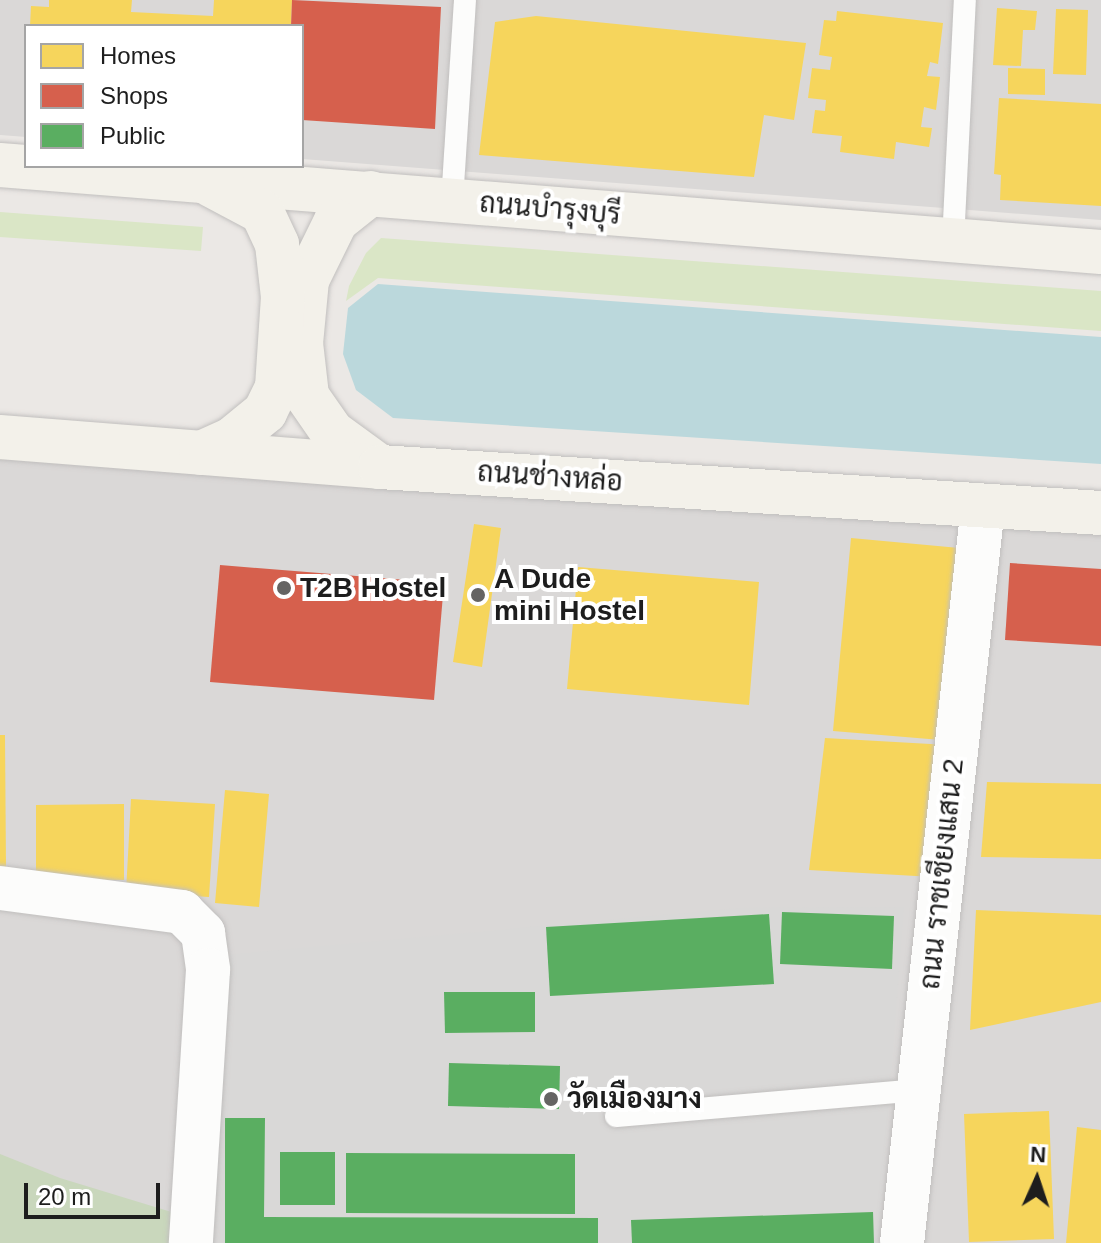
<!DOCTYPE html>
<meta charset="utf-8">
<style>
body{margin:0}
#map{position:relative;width:1101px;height:1243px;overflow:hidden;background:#ebe8e5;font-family:Helvetica,Sarabun,sans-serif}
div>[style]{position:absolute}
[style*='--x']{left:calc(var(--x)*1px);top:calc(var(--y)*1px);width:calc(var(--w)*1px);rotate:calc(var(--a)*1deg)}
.residential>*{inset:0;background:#dad8d7}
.religious>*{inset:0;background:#d9d8d7}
.grass>*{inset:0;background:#dae6c6}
.forest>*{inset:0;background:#c9d7bc}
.water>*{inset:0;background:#bbd8dc}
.homes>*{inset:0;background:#f6d55c}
.shops>*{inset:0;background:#d6604d}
.public>*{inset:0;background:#5aae61}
.roads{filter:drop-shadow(0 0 2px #c1bfbe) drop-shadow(0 0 2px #c1bfbe)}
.lane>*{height:22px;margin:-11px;padding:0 11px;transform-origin:11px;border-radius:11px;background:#fcfcfb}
.street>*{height:44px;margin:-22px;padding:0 22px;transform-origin:22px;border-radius:22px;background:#fcfcfb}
.secondary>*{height:44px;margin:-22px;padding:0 22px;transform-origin:22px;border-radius:22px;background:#f3f1ea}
.dots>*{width:22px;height:22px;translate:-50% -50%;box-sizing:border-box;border:4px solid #fff;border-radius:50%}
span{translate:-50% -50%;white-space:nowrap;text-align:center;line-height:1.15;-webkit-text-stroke:8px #fff;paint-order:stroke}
.street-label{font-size:28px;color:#1d1d1d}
.poi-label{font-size:28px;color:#1d1d1d;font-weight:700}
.left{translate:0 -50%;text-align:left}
.legend{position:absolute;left:24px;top:24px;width:280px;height:144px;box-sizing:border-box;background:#fff;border:2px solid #a5a5a5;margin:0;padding:10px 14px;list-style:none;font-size:24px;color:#1d1d1d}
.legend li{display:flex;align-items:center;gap:16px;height:40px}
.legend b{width:40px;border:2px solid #a5a5a5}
.north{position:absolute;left:997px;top:1139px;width:80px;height:80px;-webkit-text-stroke:6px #fff;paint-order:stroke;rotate:3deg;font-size:22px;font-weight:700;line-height:32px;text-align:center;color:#1d1d1d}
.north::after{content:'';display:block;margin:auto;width:28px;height:36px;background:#1d1d1d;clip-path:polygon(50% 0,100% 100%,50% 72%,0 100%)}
.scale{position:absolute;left:24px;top:1183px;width:136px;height:36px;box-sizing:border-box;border:4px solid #1d1d1d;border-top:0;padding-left:10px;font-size:24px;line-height:28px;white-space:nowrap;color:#1d1d1d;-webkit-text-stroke:6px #fff;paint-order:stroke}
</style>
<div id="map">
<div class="residential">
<div style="clip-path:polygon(0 0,1101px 0,1101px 220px,302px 159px,302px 26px,26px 26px,26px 137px,0 135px)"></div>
<div style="clip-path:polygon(0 453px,1101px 523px,1101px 1243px,0 1243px)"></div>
</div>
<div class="religious">
<div style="clip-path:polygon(904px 907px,878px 1243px,203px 1243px,223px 955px,740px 908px)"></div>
</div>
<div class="grass">
<div style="clip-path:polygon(0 212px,203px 227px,201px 251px,0 237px)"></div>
<div style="clip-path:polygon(381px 238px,1101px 291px,1101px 331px,378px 278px,346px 301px,349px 286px,366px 253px)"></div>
</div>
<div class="forest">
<div style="clip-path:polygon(0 1154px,60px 1178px,178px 1214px,175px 1243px,0 1243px)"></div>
</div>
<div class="water">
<div style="clip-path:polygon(378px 284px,1101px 337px,1101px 464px,393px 418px,356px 390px,343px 354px,348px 308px)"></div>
</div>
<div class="homes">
<div style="clip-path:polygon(49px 0,132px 0,131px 12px,213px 16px,214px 0,292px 0,291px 26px,30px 26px,31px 6px,49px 7px)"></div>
<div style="clip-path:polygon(997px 8px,1037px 11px,1035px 30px,1023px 30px,1021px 66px,993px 65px)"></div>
<div style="clip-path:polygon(1056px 9px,1088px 10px,1086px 75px,1053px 74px)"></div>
<div style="clip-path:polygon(837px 11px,943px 23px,938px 64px,930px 62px,927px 76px,940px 77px,936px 110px,924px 107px,921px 127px,932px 128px,929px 147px,896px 142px,894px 159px,840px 152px,842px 136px,812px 133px,815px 110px,825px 111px,826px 100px,808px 98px,812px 68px,830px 70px,832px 57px,819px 55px,824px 20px,836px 21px)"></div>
<div style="clip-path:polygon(536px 16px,806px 43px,794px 120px,764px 115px,754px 177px,479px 155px,495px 22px)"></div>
<div style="clip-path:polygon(1008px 68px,1045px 69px,1045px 95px,1008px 94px)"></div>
<div style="clip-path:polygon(999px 98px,1101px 104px,1101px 206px,1000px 200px,1001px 175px,994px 174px)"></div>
<div style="clip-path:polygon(474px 524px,501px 528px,482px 667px,453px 662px)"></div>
<div style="clip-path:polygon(851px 538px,970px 549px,953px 741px,833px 731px)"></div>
<div style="clip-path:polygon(578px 567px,759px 582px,749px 705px,567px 689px)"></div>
<div style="clip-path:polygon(0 735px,5px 735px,6px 868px,0 868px)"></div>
<div style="clip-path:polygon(825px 738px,948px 745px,934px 877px,809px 870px)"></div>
<div style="clip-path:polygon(987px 782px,1101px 784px,1101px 859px,981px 857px)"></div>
<div style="clip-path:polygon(225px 790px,269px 794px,259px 907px,215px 903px)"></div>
<div style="clip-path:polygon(131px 799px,215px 804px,209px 897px,126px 892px)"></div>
<div style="clip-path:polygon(124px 804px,124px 880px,36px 880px,36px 805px)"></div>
<div style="clip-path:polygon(976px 910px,1101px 915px,1101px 1002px,970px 1030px)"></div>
<div style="clip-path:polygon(1049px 1111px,1054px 1239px,969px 1242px,964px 1114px)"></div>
<div style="clip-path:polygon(1077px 1127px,1101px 1130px,1101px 1243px,1066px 1243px)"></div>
</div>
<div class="shops">
<div style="clip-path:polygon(292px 0,441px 7px,435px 129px,302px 120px,302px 26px,291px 26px)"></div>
<div style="clip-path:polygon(1010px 563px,1101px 569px,1101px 646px,1005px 640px)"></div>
<div style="clip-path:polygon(220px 565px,444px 583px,434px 700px,210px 682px)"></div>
</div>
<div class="public">
<div style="clip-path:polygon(782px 912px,894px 916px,892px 969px,780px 964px)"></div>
<div style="clip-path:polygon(769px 914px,774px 984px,550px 996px,546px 927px)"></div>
<div style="clip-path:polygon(444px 992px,535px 992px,535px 1032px,445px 1033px)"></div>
<div style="clip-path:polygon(449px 1063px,560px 1066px,559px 1109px,448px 1106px)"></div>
<div style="clip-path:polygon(225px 1118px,265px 1118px,264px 1217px,598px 1218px,598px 1243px,225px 1243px)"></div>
<div style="clip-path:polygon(280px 1152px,335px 1152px,335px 1205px,280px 1205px)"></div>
<div style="clip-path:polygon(346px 1153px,575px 1154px,575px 1214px,346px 1213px)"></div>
<div style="clip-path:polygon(873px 1212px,874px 1243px,632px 1243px,631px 1220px)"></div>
</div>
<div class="roads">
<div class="lane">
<div style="--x:452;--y:201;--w:201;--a:-86.3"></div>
<div style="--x:953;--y:242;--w:242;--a:-87.2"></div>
<div style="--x:616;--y:1116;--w:302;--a:-4.9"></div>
</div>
<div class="street">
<div style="--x:0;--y:888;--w:184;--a:7.5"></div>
<div style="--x:182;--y:912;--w:30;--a:45"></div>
<div style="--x:203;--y:933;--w:37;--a:82"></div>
<div style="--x:208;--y:970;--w:274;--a:93.6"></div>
<div style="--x:902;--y:1243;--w:741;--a:-83.73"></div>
</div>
<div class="secondary">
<div style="--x:0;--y:165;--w:1104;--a:4.52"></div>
<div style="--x:371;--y:193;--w:45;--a:141.3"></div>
<div style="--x:336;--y:221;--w:66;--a:116.2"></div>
<div style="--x:307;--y:280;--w:63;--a:95.4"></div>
<div style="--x:301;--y:343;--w:53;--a:83.5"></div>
<div style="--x:307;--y:396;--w:44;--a:55.2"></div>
<div style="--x:332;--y:432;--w:59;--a:36.1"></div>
<div style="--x:0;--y:437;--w:381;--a:4.5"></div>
<div style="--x:380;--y:467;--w:722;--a:3.65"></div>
<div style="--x:201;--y:453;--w:34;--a:-24"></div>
<div style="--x:232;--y:439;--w:43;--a:-39.3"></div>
<div style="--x:265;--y:412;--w:28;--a:-64"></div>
<div style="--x:277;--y:387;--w:90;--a:-86.2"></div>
<div style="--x:283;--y:297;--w:53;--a:-96.5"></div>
<div style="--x:277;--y:244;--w:35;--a:-115"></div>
<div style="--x:262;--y:212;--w:58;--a:-152.1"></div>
</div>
</div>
<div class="dots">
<div style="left:284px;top:588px;background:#656463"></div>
<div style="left:478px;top:595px;background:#656463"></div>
<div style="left:551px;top:1099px;background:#656463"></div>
</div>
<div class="street-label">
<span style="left:550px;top:209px;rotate:5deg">ถนนบำรุงบุรี</span>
<span style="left:550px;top:477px;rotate:4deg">ถนนช่างหล่อ</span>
<span style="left:942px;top:874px;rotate:-84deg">ถนน ราชเชียงแสน 2</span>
</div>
<div class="poi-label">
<span class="left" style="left:494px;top:595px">A Dude<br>mini Hostel</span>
<span class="left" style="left:300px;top:588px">T2B Hostel</span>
<span class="left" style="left:567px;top:1099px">วัดเมืองมาง</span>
</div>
<ul class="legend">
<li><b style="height:22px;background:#f6d55c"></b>Homes</li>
<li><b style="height:22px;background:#d6604d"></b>Shops</li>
<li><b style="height:22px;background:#5aae61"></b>Public</li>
</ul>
<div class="north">N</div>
<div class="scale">20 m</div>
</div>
